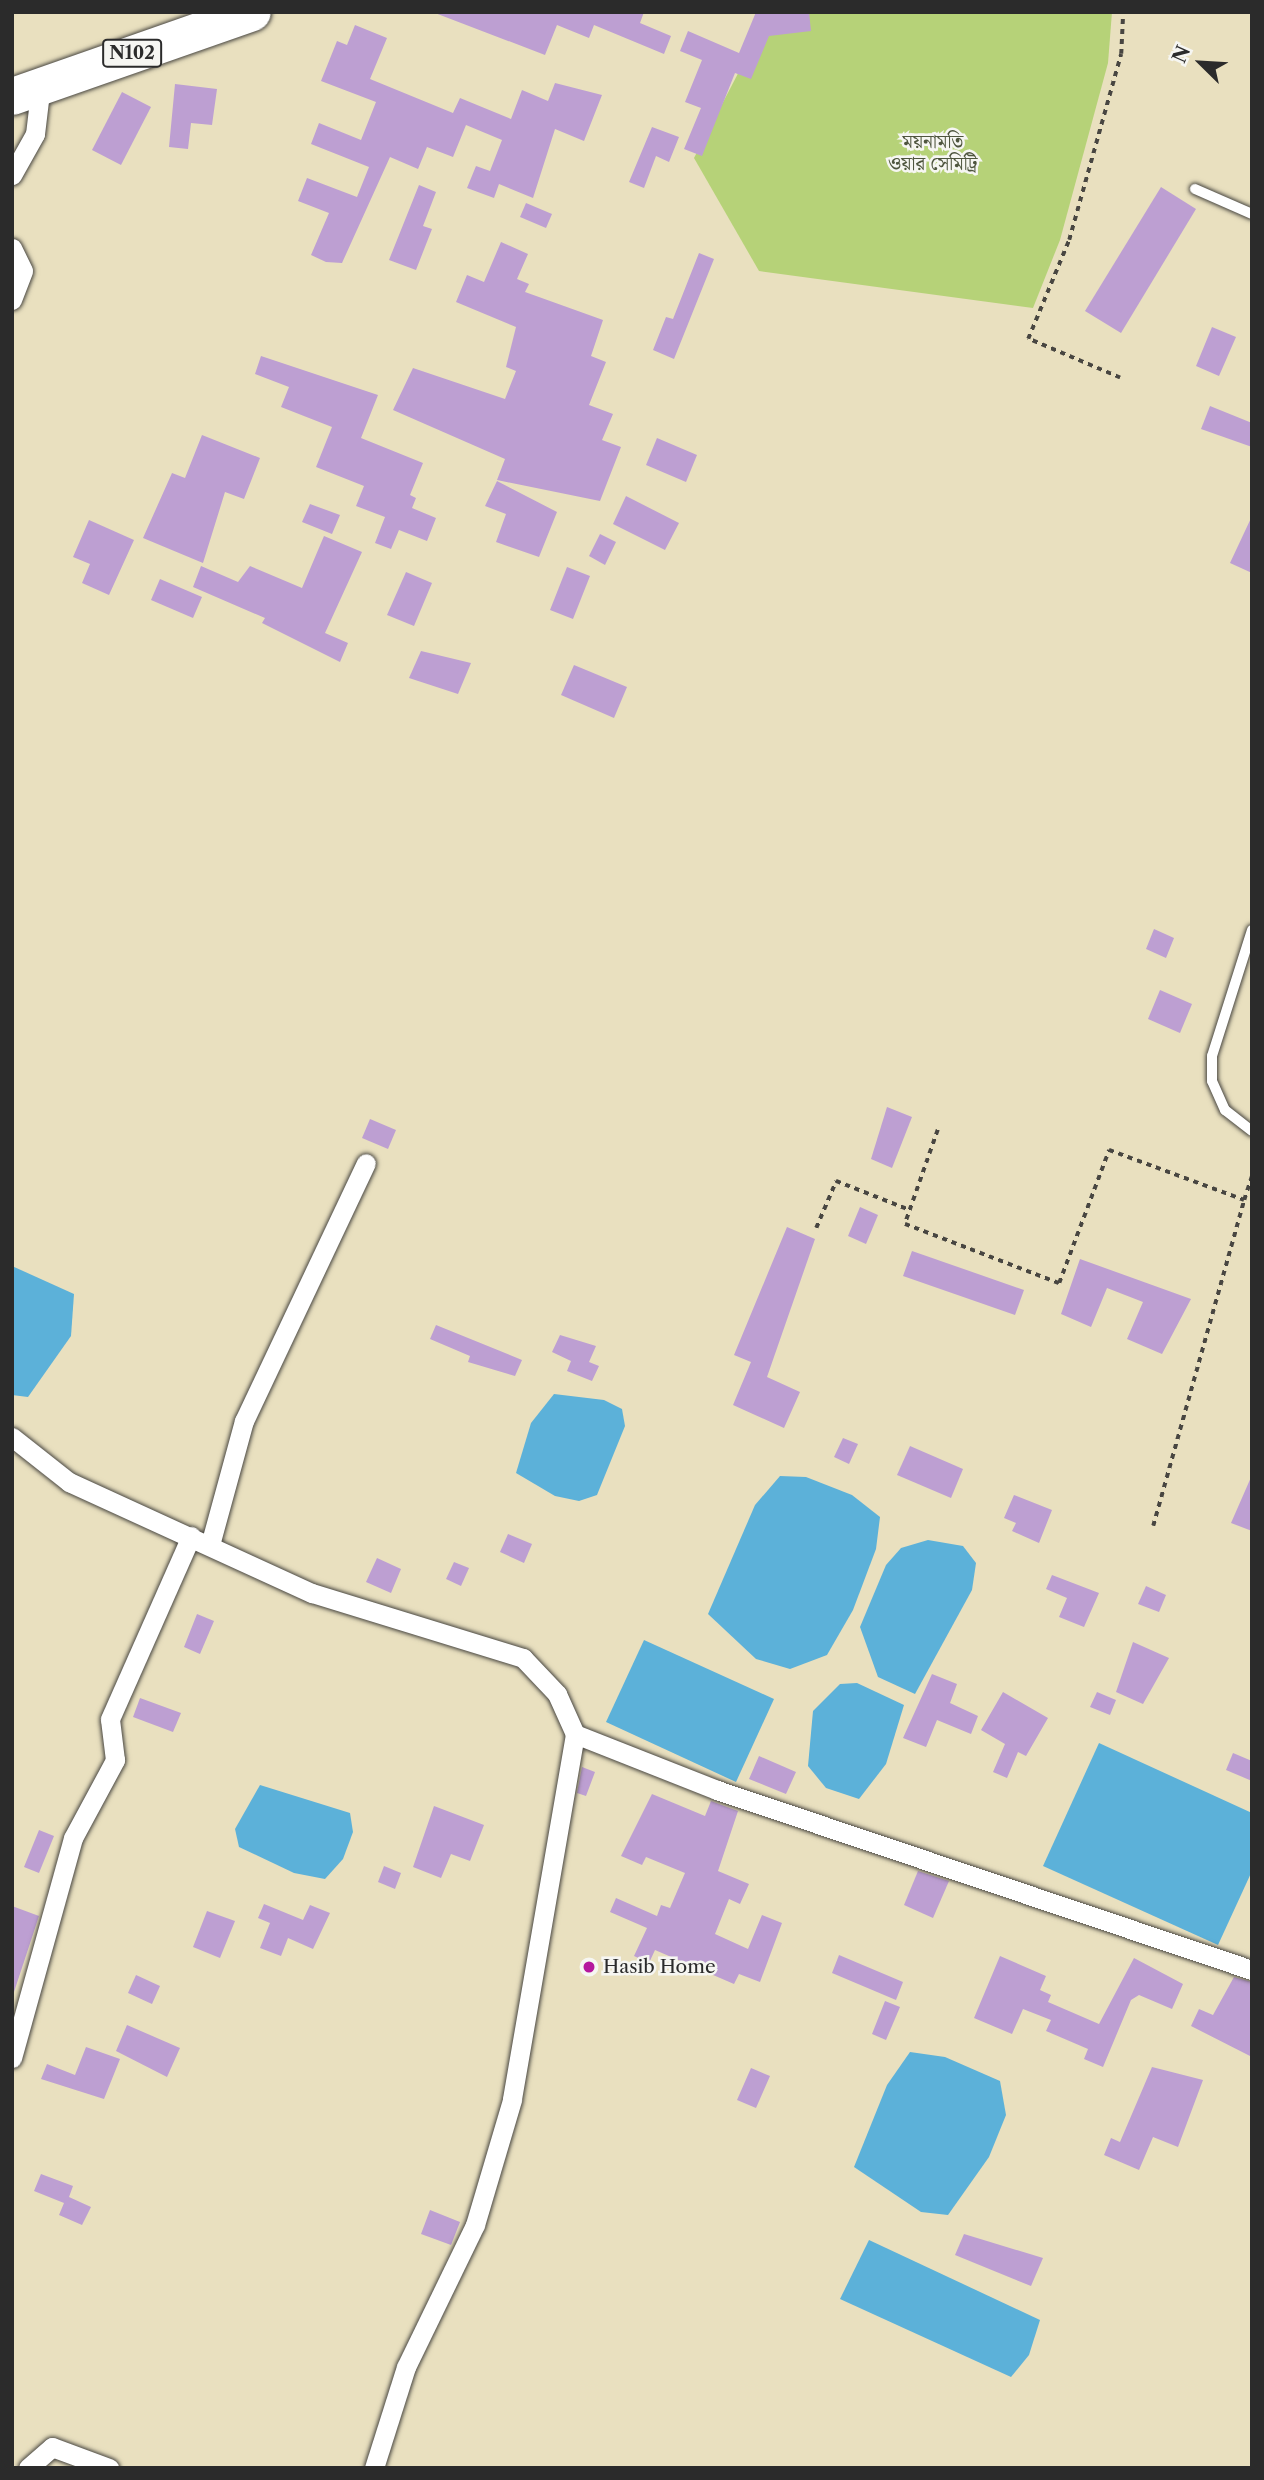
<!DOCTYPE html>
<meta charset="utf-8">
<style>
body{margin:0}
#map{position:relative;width:1264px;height:2480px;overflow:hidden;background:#e9e0bf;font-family:"Libre Caslon Text","Noto Serif Bengali",serif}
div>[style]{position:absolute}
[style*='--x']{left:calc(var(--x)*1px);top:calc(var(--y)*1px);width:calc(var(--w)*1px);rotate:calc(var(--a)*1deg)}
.green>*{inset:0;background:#b6d278}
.water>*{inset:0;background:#5cb1d9}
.building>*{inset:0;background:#bd9fd2}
.path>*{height:3.5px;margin-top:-1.75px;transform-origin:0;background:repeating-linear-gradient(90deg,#484641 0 5px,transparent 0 10px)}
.roads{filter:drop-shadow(0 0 2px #484641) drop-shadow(0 0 2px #484641)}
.lane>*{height:10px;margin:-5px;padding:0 5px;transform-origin:5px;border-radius:5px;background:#fff}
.street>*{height:19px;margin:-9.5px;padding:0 9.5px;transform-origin:9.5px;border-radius:9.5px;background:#fff}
.highway>*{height:37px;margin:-18.5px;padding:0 18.5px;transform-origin:18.5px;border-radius:18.5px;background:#fff}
.dots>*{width:19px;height:19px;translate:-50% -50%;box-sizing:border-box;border:4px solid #f6f6f2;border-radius:50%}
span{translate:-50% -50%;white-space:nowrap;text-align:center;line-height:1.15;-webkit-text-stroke:5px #f6f6f2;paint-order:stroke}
.shield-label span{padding:2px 5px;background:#f6f6f2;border:2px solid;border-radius:5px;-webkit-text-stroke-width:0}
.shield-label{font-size:18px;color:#2b2b2b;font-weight:700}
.park-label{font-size:19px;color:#4e553e}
.poi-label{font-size:19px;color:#2b2b2b}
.left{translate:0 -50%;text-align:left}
.frame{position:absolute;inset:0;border:14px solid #2b2b2b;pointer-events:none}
.north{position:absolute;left:1166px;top:28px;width:70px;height:70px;-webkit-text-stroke:5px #f6f6f2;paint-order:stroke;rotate:294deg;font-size:19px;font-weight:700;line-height:28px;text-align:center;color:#2b2b2b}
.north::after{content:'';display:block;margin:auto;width:24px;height:32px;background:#2b2b2b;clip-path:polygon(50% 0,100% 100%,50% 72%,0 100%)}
</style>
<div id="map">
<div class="green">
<div style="clip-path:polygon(770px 12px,1112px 12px,1108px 63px,1060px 240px,1033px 308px,759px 271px,694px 158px)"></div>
</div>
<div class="water">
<div style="clip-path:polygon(12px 1266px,74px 1294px,71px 1336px,28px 1397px,12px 1395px)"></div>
<div style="clip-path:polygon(554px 1394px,604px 1400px,622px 1409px,625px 1426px,597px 1495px,579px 1501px,555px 1496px,516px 1473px,531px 1423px)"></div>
<div style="clip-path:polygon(780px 1476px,806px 1477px,852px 1495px,880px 1517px,876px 1549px,853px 1610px,827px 1655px,790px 1669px,756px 1659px,708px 1614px,755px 1505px)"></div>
<div style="clip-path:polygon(928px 1540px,963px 1546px,976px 1563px,972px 1590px,915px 1694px,878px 1677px,860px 1627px,886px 1565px,901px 1548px)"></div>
<div style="clip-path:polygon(644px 1640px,774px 1699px,736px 1782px,606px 1722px)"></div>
<div style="clip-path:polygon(857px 1683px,904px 1705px,886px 1764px,859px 1799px,826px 1788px,808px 1766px,813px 1711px,840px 1684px)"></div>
<div style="clip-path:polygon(1099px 1743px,1252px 1813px,1252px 1871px,1218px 1945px,1043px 1866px)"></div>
<div style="clip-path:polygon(260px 1785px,350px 1813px,353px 1832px,343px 1859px,325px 1879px,294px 1873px,239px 1847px,235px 1829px)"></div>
<div style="clip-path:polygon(910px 2052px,945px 2057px,1000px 2081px,1006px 2115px,989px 2157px,948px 2215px,921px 2212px,854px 2167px,887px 2085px)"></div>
<div style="clip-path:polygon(869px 2240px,1040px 2320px,1029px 2355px,1011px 2377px,840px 2299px)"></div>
</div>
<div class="building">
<div style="clip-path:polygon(644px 12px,640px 23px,671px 36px,664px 54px,594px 25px,589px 38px,557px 25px,545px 55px,435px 13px)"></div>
<div style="clip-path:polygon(756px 12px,809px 12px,811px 31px,769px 36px,751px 79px,735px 73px,702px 156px,684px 149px,701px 108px,685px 102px,702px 60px,680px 51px,688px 31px,739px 53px)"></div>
<div style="clip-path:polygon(355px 25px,387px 38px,370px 79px,453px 113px,460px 98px,511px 119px,522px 90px,548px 101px,555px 83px,602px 95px,584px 141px,555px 129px,533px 198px,499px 184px,494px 198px,467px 188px,476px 166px,490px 171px,502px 140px,466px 125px,453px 157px,427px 147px,418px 169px,390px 157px,342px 263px,326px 262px,311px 255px,329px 213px,298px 201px,307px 178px,357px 197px,369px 167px,311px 144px,319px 123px,361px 140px,376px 102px,321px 81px,337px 41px,347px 45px)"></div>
<div style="clip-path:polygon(175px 84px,217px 89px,212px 125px,191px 123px,188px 149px,169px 147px)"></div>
<div style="clip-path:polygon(122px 92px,151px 107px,121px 165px,92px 150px)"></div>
<div style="clip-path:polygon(652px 127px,679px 137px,669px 162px,656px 156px,644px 188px,629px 182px)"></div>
<div style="clip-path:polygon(419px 185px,436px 192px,423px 226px,432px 229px,416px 270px,389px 260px)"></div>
<div style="clip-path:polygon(1161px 187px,1196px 209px,1121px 333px,1085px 311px)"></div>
<div style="clip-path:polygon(526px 203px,552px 214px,546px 228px,520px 217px)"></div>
<div style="clip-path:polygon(501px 242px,528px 254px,517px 279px,529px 284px,525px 292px,603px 320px,591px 356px,606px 362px,589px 405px,613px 414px,602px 440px,621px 447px,600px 501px,497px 480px,505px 459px,393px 410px,413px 368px,505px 399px,516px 371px,506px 367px,516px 327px,456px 302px,467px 275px,484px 282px)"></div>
<div style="clip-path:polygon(699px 253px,714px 259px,674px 359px,653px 350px,666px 317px,673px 319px)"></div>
<div style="clip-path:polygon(1212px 327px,1236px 337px,1219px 376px,1196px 366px)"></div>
<div style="clip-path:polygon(261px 356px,378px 395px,361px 438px,423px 463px,410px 495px,416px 498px,412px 508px,436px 518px,427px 541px,399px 530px,391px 549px,375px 543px,385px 517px,356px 506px,364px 486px,316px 467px,332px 427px,281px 407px,289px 387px,255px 374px)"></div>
<div style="clip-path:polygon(1210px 406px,1252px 423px,1252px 447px,1201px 429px)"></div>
<div style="clip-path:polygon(202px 435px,260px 458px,244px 499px,225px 492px,203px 563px,143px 538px,172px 473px,185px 478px)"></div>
<div style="clip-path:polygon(657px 438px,697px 455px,686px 482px,646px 465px)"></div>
<div style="clip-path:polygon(497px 481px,557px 512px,539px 557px,496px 542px,506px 514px,485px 506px)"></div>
<div style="clip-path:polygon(626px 496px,679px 523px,665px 550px,613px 524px)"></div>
<div style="clip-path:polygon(310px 504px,340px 515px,332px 534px,302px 522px)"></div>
<div style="clip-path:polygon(1252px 516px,1252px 573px,1230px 563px)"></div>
<div style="clip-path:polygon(89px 520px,134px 540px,109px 595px,82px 583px,90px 564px,73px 557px)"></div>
<div style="clip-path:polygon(600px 534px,616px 542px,605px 565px,589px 556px)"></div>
<div style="clip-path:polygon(324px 536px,362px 552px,325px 633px,348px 643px,340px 662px,262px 623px,265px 618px,193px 587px,201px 566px,238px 582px,250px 566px,302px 588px)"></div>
<div style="clip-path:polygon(567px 567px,590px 576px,573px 619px,550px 610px)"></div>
<div style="clip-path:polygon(406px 572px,432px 583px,414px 626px,387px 615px)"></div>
<div style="clip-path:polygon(160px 579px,202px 597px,193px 618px,151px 600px)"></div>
<div style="clip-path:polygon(421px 651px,471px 663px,458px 694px,409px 678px)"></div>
<div style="clip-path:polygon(574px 665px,627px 687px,614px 718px,561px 695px)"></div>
<div style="clip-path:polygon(1154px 929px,1174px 938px,1166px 958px,1146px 949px)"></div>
<div style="clip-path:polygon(1160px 990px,1192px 1004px,1180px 1033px,1148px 1019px)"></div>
<div style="clip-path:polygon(887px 1107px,912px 1117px,892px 1168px,871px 1159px)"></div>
<div style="clip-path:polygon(370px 1119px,396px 1130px,388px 1149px,362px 1138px)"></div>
<div style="clip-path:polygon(860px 1207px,878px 1215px,866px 1244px,848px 1236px)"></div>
<div style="clip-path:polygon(787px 1227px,815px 1239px,767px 1377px,800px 1392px,784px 1428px,733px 1405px,751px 1362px,734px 1355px)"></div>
<div style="clip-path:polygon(912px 1251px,1024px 1290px,1015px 1315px,903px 1276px)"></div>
<div style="clip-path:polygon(1080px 1259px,1191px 1299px,1162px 1354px,1127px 1339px,1143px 1302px,1107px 1288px,1091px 1327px,1061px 1314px)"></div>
<div style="clip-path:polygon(436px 1325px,522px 1360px,515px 1376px,468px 1362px,470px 1356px,430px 1339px)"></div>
<div style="clip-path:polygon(560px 1335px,596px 1346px,589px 1362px,599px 1366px,592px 1381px,567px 1371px,571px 1361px,552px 1352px)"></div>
<div style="clip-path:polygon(843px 1438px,858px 1444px,849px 1464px,834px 1457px)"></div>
<div style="clip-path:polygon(910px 1446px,963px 1469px,951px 1498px,897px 1475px)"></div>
<div style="clip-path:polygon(1252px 1475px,1252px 1531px,1231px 1523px)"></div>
<div style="clip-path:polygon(1014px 1495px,1052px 1510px,1039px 1543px,1012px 1531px,1016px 1523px,1004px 1518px)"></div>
<div style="clip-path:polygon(508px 1534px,532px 1544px,524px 1563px,500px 1552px)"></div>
<div style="clip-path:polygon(377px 1558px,401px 1569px,391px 1593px,366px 1582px)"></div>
<div style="clip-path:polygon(454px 1562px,469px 1568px,461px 1586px,446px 1579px)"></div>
<div style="clip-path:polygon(1052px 1575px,1099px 1593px,1084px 1627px,1059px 1617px,1067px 1598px,1046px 1589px)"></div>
<div style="clip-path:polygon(1146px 1586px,1166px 1595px,1159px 1612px,1138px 1604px)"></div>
<div style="clip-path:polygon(197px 1614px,214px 1621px,200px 1654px,184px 1647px)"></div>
<div style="clip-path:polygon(1133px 1642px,1169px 1658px,1143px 1704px,1116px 1692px)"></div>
<div style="clip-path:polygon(932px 1674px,957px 1684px,950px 1703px,978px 1716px,971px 1734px,937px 1720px,926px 1747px,903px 1738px)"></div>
<div style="clip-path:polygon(1003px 1692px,1048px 1718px,1026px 1756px,1018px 1752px,1007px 1778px,993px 1772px,1005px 1744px,981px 1730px)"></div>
<div style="clip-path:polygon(1097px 1692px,1116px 1700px,1110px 1715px,1090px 1707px)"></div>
<div style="clip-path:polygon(140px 1698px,181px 1713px,173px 1732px,133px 1717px)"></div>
<div style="clip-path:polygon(1233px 1753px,1252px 1761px,1252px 1781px,1226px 1770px)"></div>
<div style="clip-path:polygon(759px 1756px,796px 1772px,786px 1794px,749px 1779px)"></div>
<div style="clip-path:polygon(582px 1767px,595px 1772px,586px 1796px,577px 1793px)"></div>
<div style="clip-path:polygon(652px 1794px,705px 1816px,711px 1801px,738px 1811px,718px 1871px,749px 1884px,740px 1904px,729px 1899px,715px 1934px,748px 1949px,762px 1915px,782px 1923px,760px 1982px,739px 1974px,734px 1984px,655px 1950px,649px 1963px,634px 1956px,647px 1928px,610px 1912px,616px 1898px,657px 1916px,661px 1905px,670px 1908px,685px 1873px,646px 1857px,642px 1865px,621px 1856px)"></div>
<div style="clip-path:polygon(434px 1806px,484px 1825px,470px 1861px,451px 1854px,441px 1878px,413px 1867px)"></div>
<div style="clip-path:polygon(39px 1830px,54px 1836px,39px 1873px,24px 1867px)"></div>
<div style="clip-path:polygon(384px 1866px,401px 1873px,395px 1889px,378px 1882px)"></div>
<div style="clip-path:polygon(918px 1871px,949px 1881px,933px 1918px,904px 1905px)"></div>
<div style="clip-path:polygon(264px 1904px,303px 1920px,310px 1905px,330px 1913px,313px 1949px,288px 1938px,281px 1956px,260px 1948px,270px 1923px,258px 1918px)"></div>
<div style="clip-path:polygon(12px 1906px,39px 1916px,13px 1995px,12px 1995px)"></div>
<div style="clip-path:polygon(207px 1911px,235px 1921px,220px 1958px,193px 1947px)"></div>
<div style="clip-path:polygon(839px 1955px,903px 1982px,896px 2000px,832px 1973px)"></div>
<div style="clip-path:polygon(1000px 1956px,1046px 1976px,1040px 1990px,1051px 1995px,1048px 2002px,1099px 2024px,1134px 1958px,1183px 1984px,1172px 2009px,1139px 1995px,1131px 2000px,1103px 2067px,1084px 2059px,1088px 2049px,1046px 2031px,1051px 2020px,1023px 2009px,1012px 2034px,974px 2018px)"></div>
<div style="clip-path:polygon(136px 1975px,160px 1986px,152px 2004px,128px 1993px)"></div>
<div style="clip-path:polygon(1234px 1977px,1252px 1982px,1252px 2057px,1191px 2026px,1199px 2009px,1213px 2015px)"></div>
<div style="clip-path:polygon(885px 2001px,900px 2007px,886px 2040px,872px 2034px)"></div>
<div style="clip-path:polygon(127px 2025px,180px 2048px,167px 2077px,116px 2051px)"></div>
<div style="clip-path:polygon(86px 2047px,120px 2059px,104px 2099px,41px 2079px,47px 2064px,75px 2075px)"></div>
<div style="clip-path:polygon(1152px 2067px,1203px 2080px,1178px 2147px,1153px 2137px,1139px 2170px,1104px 2155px,1111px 2138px,1120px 2142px)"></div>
<div style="clip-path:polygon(751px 2068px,770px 2076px,756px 2108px,737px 2100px)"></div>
<div style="clip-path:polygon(41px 2174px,73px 2186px,69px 2197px,91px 2207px,82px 2225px,59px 2215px,64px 2203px,34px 2191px)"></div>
<div style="clip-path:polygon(430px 2210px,460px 2222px,451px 2245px,421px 2234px)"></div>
<div style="clip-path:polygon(964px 2234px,1043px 2258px,1031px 2286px,955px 2255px)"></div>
</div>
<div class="path">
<div style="--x:1120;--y:378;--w:100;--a:-157"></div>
<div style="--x:1028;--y:339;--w:107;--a:-67.5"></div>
<div style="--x:1069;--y:240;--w:193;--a:-74.4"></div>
<div style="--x:1121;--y:54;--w:42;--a:-87.3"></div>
<div style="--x:938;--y:1130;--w:100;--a:109.3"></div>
<div style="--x:905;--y:1224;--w:165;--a:21"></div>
<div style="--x:1059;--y:1283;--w:142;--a:-69.4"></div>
<div style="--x:1109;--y:1150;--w:144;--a:20.3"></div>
<div style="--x:1244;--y:1200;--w:26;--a:-72"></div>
<div style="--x:816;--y:1228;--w:51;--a:-66.9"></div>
<div style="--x:836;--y:1181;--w:79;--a:21.4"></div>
<div style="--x:1153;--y:1526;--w:338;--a:-74.4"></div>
</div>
<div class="roads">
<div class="lane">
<div style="--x:1195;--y:189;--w:62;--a:23.7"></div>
<div style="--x:1252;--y:930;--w:132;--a:107.6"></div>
<div style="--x:1212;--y:1056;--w:25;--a:90"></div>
<div style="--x:1212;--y:1081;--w:32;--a:66"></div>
<div style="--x:1225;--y:1110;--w:34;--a:38"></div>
</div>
<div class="street">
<div style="--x:12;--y:175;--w:47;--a:-60.7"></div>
<div style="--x:35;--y:134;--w:50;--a:-83.2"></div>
<div style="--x:12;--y:248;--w:25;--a:64"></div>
<div style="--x:23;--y:271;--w:31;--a:111"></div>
<div style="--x:12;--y:1437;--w:73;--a:38.3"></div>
<div style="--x:69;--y:1482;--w:267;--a:24.6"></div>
<div style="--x:312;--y:1593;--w:221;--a:17.1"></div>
<div style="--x:523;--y:1658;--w:50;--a:46.6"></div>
<div style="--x:557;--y:1694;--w:44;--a:65.8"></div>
<div style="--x:575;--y:1734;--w:371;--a:99.8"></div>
<div style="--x:512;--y:2100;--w:130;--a:106.5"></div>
<div style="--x:475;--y:2225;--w:158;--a:115.9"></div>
<div style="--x:406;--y:2367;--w:106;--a:107.6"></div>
<div style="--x:210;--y:1545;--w:129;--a:-74.7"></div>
<div style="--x:244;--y:1421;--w:285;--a:-64.7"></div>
<div style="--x:575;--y:1734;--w:153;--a:21.5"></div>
<div style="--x:717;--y:1790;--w:564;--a:18.6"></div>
<div style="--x:12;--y:2058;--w:228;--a:-74.5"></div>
<div style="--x:73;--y:1838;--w:89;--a:-61.7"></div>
<div style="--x:115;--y:1760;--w:41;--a:-97"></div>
<div style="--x:110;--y:1719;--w:200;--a:-66.1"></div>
<div style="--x:28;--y:2468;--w:32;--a:-41"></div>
<div style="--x:52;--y:2447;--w:61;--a:20.2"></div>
</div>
<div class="highway">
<div style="--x:12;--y:96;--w:254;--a:-19.3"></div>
</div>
</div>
<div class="dots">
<div style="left:589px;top:1967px;background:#b5179e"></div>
</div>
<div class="shield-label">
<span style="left:132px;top:53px">N102</span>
</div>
<div class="park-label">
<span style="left:933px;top:153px">ময়নামতি<br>ওয়ার সেমিট্রি</span>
</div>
<div class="poi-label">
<span class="left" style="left:603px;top:1967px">Hasib Home</span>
</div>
<div class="frame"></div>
<div class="north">N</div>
</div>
